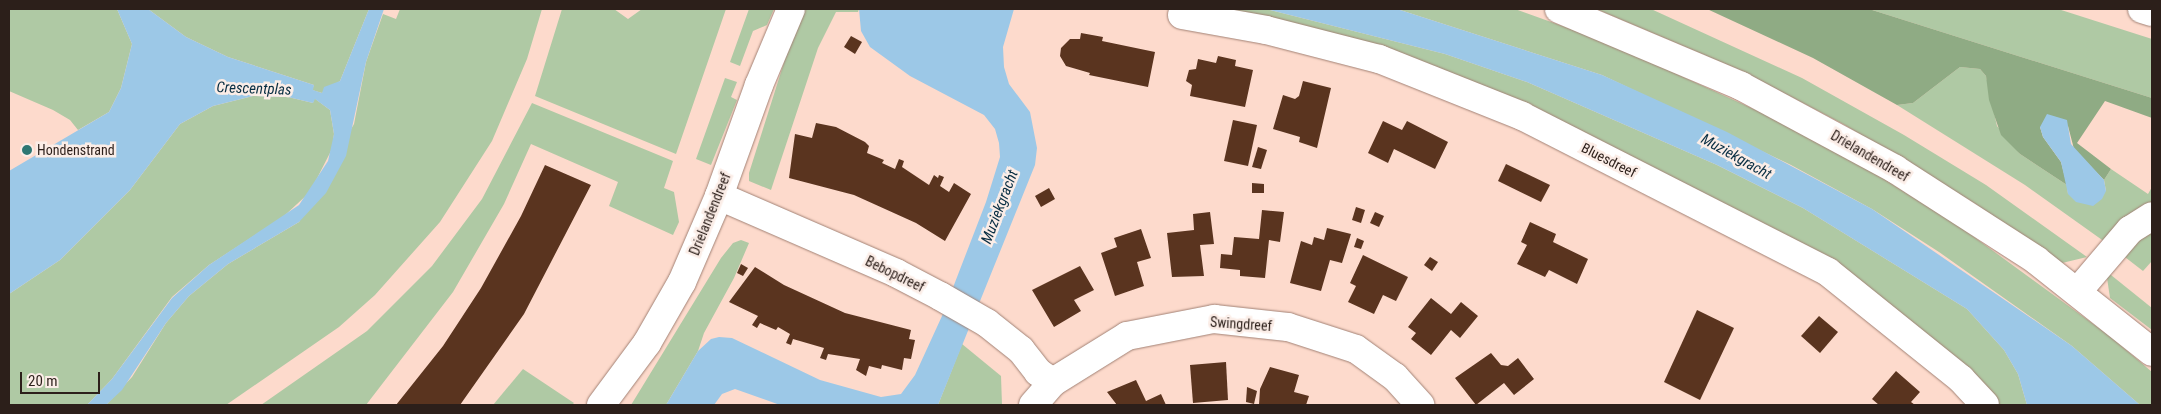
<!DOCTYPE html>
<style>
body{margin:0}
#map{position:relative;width:2161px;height:414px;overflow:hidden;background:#fddacc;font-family:"Roboto Condensed",sans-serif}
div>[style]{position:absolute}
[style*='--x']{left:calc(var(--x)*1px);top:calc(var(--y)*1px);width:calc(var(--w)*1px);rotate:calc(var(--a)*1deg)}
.green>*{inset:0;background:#afc9a4}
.forest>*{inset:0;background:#8fab84}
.water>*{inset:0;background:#9cc8e7}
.building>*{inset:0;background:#5a341f}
.roads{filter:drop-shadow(0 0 1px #a28275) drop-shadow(0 0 1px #a28275)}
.minor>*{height:28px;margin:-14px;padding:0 14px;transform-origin:14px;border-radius:14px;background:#fff}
.highway>*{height:28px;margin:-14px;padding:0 14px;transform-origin:14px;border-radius:14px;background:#fff}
.dots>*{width:14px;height:14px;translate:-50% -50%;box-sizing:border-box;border:2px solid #fbede7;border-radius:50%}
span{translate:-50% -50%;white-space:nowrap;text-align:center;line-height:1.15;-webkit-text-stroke:5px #fbede7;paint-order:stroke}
.poi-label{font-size:14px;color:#2c1f1a}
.left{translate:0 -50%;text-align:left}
.street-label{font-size:14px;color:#2c1f1a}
.water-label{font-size:15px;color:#072d42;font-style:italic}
.frame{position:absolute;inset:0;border:10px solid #2c1f1a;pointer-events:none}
.scale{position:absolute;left:20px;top:372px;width:80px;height:22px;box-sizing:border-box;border:2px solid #2c1f1a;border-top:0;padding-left:6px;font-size:15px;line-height:18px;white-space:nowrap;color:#2c1f1a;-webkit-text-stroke:4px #fbede7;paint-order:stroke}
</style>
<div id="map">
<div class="green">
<div style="clip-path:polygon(9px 9px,117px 9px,132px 44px,121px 88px,109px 112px,78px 130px,70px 120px,53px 110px,9px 91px)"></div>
<div style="clip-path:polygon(148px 9px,369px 9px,340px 81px,322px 93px,312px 90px,314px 85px,228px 57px,186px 37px)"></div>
<div style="clip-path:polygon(400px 9px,542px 9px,527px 59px,492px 141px,440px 222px,375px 295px,339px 327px,226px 405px,106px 405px,132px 377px,166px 323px,189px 296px,228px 264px,299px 222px,354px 124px,366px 62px,383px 14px,396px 19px)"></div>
<div style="clip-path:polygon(562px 9px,614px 9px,628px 19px,642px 9px,726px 9px,676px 154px,535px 96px)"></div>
<div style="clip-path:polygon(749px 9px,774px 9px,767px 25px,753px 31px,740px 66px,730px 62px)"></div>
<div style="clip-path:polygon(805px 9px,859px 9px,858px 12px,836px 12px,818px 48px,771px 190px,749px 181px,749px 173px,794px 31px)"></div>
<div style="clip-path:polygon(1197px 9px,1266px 9px,1445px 54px,1527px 82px,1717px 165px,1803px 208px,1967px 309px,2004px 350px,2018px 374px,2027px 405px,1997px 405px,1897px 318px,1522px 109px)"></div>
<div style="clip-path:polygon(1397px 9px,1515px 9px,1604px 41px,1780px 121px,1879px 176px,1959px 226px,2111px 337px,2152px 372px,2152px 405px,2140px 405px,2072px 346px,1939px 252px,1872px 209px,1791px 165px,1602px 75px)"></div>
<div style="clip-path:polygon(1596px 9px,1651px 9px,1802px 78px,1904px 135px,1986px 185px,2087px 257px,2062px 263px,1974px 203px,1843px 124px,1742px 71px)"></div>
<div style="clip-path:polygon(1869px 9px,2058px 9px,2152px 39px,2152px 98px)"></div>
<div style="clip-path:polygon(1960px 67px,1980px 69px,1986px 76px,1997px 126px,2020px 154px,2067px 185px,2068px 194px,2106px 191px,2104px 180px,2111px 169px,2148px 194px,2152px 187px,2152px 207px,2105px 242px,2025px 185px,1897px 105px,1913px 103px)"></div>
<div style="clip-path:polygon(725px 78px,737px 82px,731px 97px,737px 100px,711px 165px,696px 159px)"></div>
<div style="clip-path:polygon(253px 96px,288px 97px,313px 103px,314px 98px,330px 110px,334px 134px,332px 149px,310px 192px,283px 217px,209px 265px,172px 297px,112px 379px,87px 405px,9px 405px,9px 294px,60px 260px,130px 190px,180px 124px,213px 106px)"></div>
<div style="clip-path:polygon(532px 103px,673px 161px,664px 188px,674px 192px,679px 222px,673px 235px,609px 206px,618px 182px,531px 144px,504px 204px,453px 292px,366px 405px,261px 405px,367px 331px,432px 266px,482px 199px)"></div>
<div style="clip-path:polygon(2152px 223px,2152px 261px,2143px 271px,2121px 254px)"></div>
<div style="clip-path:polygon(741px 240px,749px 243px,734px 278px,704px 333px,698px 351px,666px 405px,631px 405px,721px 258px,733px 243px)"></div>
<div style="clip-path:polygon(2106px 271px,2152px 308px,2152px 330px,2110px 298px)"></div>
<div style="clip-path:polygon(962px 344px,1001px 376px,1002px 405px,938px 405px)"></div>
<div style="clip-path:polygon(523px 369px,574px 403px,572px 405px,493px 405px)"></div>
</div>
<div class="forest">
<div style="clip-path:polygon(1707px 9px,1869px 9px,2152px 98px,2152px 118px,2105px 101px,2077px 143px,2111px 169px,2104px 180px,2074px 149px,2068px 126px,2040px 127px,2043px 137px,2061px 162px,2067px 185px,2020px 154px,2001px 135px,1989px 100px,1986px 76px,1980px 69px,1960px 67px,1913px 103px,1897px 105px,1813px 58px)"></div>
</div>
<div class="water">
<div style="clip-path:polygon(117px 9px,148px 9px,186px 37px,228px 57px,314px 85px,313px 90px,322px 93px,324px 87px,340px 81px,369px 9px,384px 9px,366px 62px,346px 156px,326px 193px,299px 222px,228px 264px,189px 296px,166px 323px,122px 390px,106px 405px,87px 405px,112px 379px,172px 298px,209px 265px,299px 205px,328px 161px,334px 134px,330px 110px,315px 99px,313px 103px,288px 97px,253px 96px,213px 106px,180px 124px,130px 190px,60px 260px,9px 294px,9px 171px,109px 112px,121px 88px,132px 44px)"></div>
<div style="clip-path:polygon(859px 9px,1014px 9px,1003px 47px,1004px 67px,1009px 84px,1030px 112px,1037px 148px,1035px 165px,938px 405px,780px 405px,735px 389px,722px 394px,714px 405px,666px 405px,698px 351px,711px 339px,719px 337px,732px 338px,820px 380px,881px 397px,901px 394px,915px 375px,942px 316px,986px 202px,1000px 157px,999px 143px,995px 129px,984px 115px,910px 76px,870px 47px,861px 31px)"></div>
<div style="clip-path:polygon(1266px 9px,1397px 9px,1602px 75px,1727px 132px,1872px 209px,2072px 346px,2140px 405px,2027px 405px,2018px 374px,2004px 350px,1967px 309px,1803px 208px,1717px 165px,1527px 82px,1445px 54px)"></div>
<div style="clip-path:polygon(2047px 114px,2067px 120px,2071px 144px,2104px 180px,2106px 191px,2102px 199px,2093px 206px,2076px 202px,2068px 194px,2061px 162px,2043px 137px,2040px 127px)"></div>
</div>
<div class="building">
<div style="clip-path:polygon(1081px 33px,1103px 37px,1102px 41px,1155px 52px,1148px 87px,1089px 75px,1090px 73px,1066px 66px,1060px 56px,1061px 48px,1070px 39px,1080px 39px)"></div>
<div style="clip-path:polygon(851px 36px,862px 42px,855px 54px,844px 47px)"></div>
<div style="clip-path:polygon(1218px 56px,1236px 60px,1235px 66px,1253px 70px,1245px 107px,1190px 96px,1192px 85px,1186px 81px,1189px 70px,1196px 69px,1198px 59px,1216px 63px)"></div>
<div style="clip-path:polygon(1303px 81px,1331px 88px,1317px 148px,1299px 142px,1300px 137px,1273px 129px,1283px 95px,1295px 99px,1299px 96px)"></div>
<div style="clip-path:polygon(1233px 120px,1257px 125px,1248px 166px,1224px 161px)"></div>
<div style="clip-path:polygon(1383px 121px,1402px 130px,1407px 121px,1448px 142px,1435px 169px,1394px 149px,1388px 163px,1368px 153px)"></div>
<div style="clip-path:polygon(816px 123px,836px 127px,865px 142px,869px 146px,867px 153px,884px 160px,882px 163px,895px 169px,899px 159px,904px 161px,902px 167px,929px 185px,934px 175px,938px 178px,939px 175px,944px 177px,940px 186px,949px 192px,954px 183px,971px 194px,945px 241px,916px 223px,854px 195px,789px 178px,795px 134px,812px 138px)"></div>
<div style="clip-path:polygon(1258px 147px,1267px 150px,1261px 169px,1252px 167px)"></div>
<div style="clip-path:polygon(1506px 164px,1550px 185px,1541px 202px,1498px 181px)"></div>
<div style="clip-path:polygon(545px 165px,591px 185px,524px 314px,460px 405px,396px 405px,443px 346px,481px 288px,521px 216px)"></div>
<div style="clip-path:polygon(1252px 183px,1264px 184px,1264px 193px,1252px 193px)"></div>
<div style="clip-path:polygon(1049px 188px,1055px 199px,1041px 207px,1035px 196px)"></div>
<div style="clip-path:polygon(1356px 207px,1365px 210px,1361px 223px,1352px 220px)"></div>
<div style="clip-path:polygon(1262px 210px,1284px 212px,1280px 242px,1269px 240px,1265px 278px,1240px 276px,1240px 270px,1220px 268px,1221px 254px,1232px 255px,1234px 237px,1259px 239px)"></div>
<div style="clip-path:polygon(1210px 212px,1214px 244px,1200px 245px,1204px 276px,1172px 277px,1167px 233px,1194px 230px,1193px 214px)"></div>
<div style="clip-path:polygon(1375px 212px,1384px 216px,1379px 227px,1370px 223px)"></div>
<div style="clip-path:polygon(1530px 222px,1556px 234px,1553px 242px,1588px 259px,1577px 284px,1549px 270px,1545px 277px,1517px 264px,1527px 245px,1521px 242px)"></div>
<div style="clip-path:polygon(1327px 228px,1351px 234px,1342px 263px,1330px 260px,1321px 291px,1290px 283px,1301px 241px,1312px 245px,1314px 237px,1324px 240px)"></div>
<div style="clip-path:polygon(1141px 229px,1151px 258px,1137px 262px,1144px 286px,1115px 296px,1101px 253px,1117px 247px,1114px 238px)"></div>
<div style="clip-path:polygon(1357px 238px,1364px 241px,1361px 249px,1354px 247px)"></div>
<div style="clip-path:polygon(1363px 255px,1408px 277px,1396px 301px,1383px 295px,1374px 314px,1348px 302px,1356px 286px,1350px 283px)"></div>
<div style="clip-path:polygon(1430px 257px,1438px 262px,1432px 271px,1424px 265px)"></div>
<div style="clip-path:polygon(741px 264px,748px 268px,743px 276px,737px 273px)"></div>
<div style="clip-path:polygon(1080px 266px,1094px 290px,1074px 300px,1081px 311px,1054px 327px,1032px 290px)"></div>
<div style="clip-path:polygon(755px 267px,784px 285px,845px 313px,911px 330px,909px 339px,915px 340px,911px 359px,904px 358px,902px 370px,882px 365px,881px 369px,869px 366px,866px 376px,856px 370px,860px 359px,828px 354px,826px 360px,820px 358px,824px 348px,793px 339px,791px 345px,786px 343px,790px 334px,778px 327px,776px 330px,760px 323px,757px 328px,752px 325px,758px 316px,729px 302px)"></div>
<div style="clip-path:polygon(1431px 298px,1451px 314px,1461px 302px,1478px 316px,1460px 338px,1451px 330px,1431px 355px,1411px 339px,1416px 333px,1408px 327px)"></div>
<div style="clip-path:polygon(1697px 310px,1734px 328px,1700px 400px,1664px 382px)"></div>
<div style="clip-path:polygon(1819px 316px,1838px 332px,1820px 353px,1801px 336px)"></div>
<div style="clip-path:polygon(1491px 353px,1501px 365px,1508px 366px,1518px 358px,1534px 379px,1514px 395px,1504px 383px,1476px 405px,1455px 378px)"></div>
<div style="clip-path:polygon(1226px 362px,1228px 400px,1193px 403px,1190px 365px)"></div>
<div style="clip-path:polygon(1270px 367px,1299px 375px,1294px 392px,1309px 396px,1306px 405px,1259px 405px,1260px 389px)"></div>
<div style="clip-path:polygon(1896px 371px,1920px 392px,1911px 402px,1915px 405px,1879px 405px,1872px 399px)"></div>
<div style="clip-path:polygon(1136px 380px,1146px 401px,1161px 394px,1166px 405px,1117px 405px,1107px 392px)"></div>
<div style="clip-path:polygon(1247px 387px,1257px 391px,1254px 404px,1246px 402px)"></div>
</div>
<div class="roads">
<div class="minor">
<div style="--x:1559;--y:9;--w:198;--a:22.9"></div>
<div style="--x:1741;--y:86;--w:175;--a:28.3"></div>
<div style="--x:1895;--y:169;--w:168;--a:32.8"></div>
<div style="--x:2036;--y:260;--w:148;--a:38.4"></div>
<div style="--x:1182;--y:15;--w:85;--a:10.1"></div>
<div style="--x:1266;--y:30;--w:117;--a:14.4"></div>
<div style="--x:1379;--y:59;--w:154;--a:21.7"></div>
<div style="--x:1522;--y:116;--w:343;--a:27"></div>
<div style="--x:1828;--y:272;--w:171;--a:38.8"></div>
<div style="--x:1961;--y:379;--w:35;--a:47"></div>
<div style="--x:719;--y:196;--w:193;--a:23.5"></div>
<div style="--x:896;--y:273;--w:50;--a:27.6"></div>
<div style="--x:940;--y:296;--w:54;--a:29.9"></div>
<div style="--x:987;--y:323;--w:43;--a:38.5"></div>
<div style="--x:1021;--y:350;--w:28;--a:52"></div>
<div style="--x:1038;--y:372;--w:18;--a:34"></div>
<div style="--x:2078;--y:291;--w:80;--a:-49.6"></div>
<div style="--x:2130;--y:230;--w:26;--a:-32"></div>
<div style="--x:601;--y:405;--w:77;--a:-53.4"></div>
<div style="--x:647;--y:343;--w:70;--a:-60.2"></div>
<div style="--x:682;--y:282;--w:94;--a:-66.7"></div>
<div style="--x:719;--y:196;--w:118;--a:-70.2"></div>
<div style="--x:759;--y:85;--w:82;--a:-67.2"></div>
<div style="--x:1033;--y:405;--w:30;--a:-49"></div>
<div style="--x:1053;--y:382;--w:87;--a:-31.9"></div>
<div style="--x:1127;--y:336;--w:89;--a:-11.1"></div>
<div style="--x:1214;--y:319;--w:74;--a:6.2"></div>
<div style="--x:1288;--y:327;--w:71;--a:17.9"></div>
<div style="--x:1356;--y:349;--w:48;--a:35.7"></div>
<div style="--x:1395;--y:377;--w:38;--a:48"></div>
</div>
<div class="highway">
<div style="--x:2142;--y:9;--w:10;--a:17"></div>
</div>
</div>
<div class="dots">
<div style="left:27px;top:150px;background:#2e7773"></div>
</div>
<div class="poi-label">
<span class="left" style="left:37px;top:150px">Hondenstrand</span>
</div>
<div class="street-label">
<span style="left:1870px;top:156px;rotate:30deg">Drielandendreef</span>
<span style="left:1609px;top:160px;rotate:27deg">Bluesdreef</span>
<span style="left:710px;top:214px;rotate:-68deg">Drielandendreef</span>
<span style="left:895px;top:274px;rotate:26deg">Bebopdreef</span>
<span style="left:1241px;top:324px;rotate:4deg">Swingdreef</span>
</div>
<div class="water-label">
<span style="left:254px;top:89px;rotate:2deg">Crescentplas</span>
<span style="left:1736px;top:157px;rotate:29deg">Muziekgracht</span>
<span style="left:1000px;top:207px;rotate:-69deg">Muziekgracht</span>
</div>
<div class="frame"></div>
<div class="scale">20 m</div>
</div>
